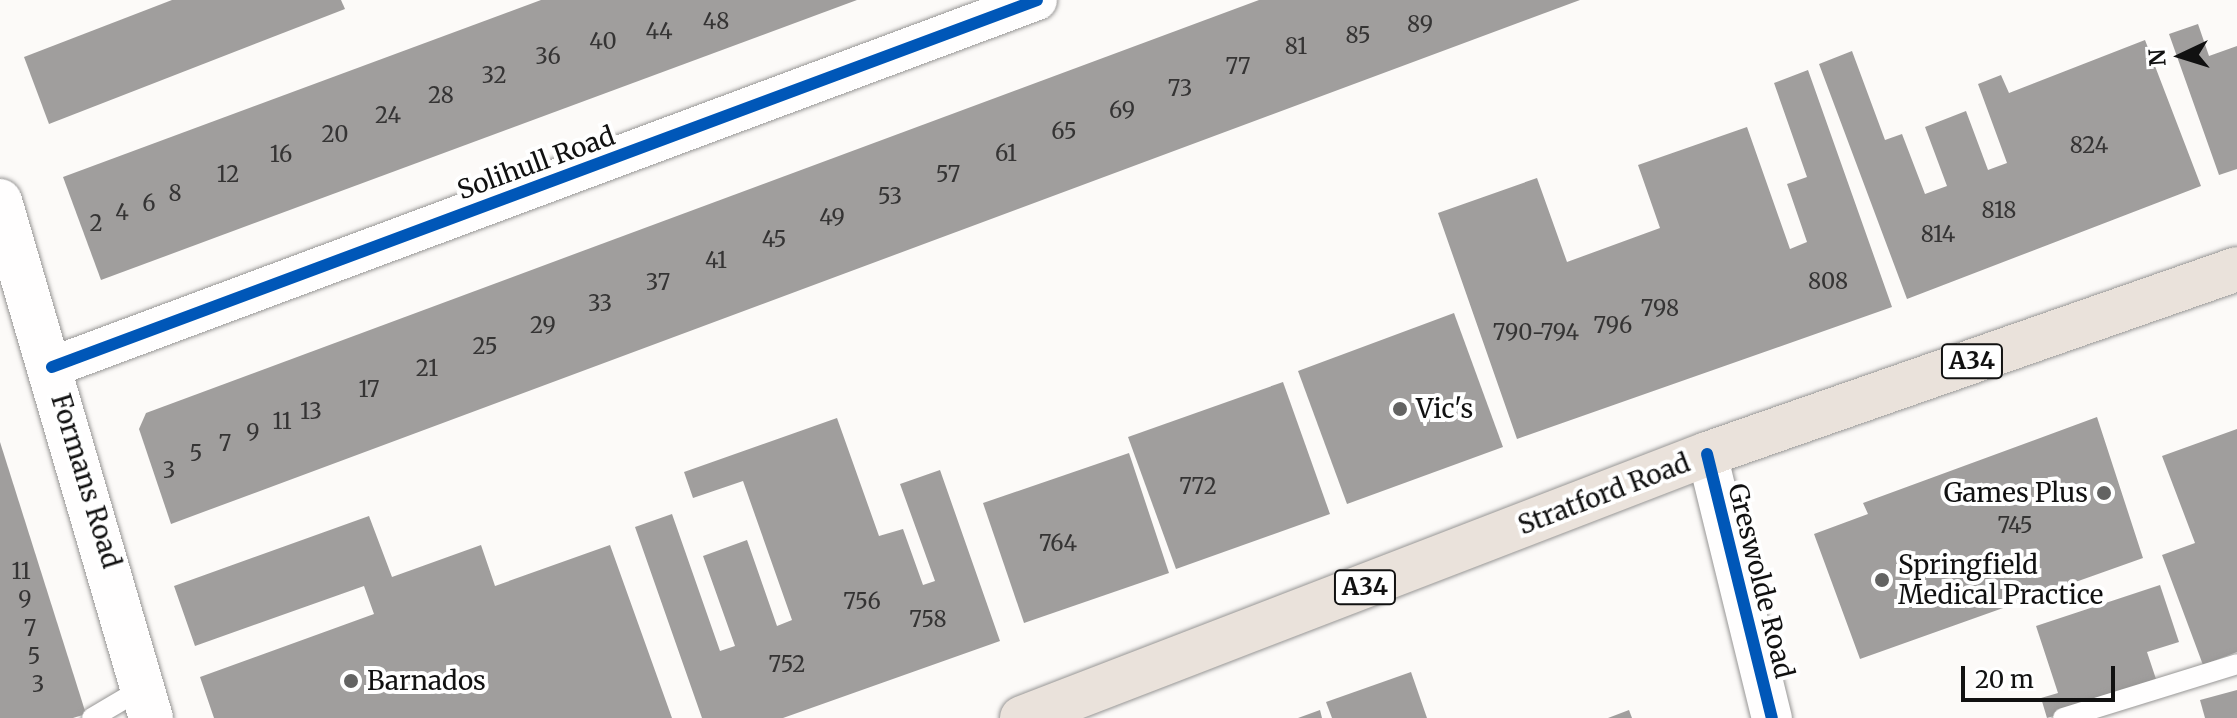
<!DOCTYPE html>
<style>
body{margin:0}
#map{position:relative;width:2237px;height:718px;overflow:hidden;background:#fcfaf8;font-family:Merriweather,serif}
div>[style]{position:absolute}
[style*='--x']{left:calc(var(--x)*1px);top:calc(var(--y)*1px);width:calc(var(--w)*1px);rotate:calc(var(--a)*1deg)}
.building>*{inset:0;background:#a09e9d}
.roads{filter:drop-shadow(0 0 2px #979695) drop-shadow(0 0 2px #979695)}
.service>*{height:20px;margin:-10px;padding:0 10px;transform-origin:10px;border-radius:10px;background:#fffefe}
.minor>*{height:40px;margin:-20px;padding:0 20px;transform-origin:20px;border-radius:20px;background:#fffefe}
.tertiary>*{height:44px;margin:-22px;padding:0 22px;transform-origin:22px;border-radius:22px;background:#fffefe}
.trunk>*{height:44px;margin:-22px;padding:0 22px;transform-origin:22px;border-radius:22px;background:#eae2db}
.cycleway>*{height:12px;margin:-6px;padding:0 6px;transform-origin:6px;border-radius:6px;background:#0057b8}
.dots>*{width:22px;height:22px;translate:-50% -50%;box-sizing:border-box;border:4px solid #fff;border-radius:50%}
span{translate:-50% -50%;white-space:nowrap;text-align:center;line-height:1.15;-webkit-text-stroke:8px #fff;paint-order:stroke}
.number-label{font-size:22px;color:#353434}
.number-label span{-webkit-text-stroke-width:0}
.shield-label span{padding:2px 6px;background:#fff;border:2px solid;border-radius:6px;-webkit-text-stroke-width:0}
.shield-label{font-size:24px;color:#111;font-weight:700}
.street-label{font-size:26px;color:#111}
.poi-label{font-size:26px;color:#111}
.left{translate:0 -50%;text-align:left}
.right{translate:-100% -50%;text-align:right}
.north{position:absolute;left:2141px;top:16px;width:80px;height:80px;-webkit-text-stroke:6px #fff;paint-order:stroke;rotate:266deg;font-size:22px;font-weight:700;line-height:32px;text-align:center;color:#111}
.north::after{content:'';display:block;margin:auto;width:28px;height:36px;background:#111;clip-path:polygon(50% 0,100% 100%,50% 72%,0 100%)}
.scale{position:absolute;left:1961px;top:666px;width:154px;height:36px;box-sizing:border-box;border:4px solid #111;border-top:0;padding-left:10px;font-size:24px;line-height:28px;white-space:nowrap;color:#111;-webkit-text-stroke:6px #fff;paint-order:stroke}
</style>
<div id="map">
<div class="building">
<div style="clip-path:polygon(172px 0,341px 0,345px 9px,49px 124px,24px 57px)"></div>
<div style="clip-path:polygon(541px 0,857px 0,101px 280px,63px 177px)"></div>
<div style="clip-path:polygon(1259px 0,1580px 0,171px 524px,139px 429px,146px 413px)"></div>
<div style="clip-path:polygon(2198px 24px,2209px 56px,2237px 46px,2237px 169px,2219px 175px,2169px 34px)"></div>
<div style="clip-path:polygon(2145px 40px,2201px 186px,1907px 299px,1819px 64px,1852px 51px,1885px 140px,1902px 134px,1925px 194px,1947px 186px,1925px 127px,1966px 111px,1988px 170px,2007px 163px,1978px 84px,2001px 75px,2009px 93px)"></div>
<div style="clip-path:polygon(1808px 70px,1892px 307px,1517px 439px,1438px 213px,1537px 178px,1567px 262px,1660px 228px,1638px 165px,1747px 127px,1790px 249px,1807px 242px,1787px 184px,1807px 177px,1774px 83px)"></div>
<div style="clip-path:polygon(1454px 313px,1503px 447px,1347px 504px,1298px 371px)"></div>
<div style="clip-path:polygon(1283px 382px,1330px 514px,1176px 569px,1128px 437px)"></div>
<div style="clip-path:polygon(2097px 417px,2143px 558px,1860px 659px,1814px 534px,1868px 514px,1863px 503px)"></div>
<div style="clip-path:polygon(837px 418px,879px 536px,903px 529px,923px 585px,935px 581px,900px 484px,940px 470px,1000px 641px,783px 718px,702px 718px,635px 527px,672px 514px,720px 651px,735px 646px,703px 556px,747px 540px,777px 626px,792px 620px,743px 481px,693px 498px,684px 472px)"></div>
<div style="clip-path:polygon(2237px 429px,2237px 652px,2203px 665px,2162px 555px,2195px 543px,2162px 456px)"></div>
<div style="clip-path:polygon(0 442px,86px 714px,73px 718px,0 718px)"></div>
<div style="clip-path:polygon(1129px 453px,1169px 573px,1024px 623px,983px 503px)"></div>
<div style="clip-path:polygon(369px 516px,392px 577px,481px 545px,495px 586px,610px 545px,672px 718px,214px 718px,200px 677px,374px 614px,364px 586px,195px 646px,174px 586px)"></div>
<div style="clip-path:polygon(2160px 585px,2179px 642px,2147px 652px,2158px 685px,2047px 718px,2041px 698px,2058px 693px,2036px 626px)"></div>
<div style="clip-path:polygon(1411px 672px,1427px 718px,1332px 718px,1326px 702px)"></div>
<div style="clip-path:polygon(2237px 690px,2237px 718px,2205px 718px,2200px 700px)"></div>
<div style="clip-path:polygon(1320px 710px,1322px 718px,1298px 718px)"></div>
<div style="clip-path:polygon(1629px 710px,1632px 718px,1608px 718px)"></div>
</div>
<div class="roads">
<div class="service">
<div style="--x:92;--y:718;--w:59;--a:-30.5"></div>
<div style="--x:2063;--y:718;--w:182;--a:-17.2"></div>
</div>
<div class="minor">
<div style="--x:52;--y:367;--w:1051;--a:-20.43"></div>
<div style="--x:1707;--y:454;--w:272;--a:76.2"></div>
</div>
<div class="tertiary">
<div style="--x:0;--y:201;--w:539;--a:73.72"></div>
</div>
<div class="trunk">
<div style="--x:1022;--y:718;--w:734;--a:-21.08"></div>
<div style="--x:1707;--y:454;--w:561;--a:-19.24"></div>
</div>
</div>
<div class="cycleway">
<div style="--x:52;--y:367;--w:1051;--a:-20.43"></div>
<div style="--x:1707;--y:454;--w:272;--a:76.2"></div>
</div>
<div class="dots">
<div style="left:1400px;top:409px;background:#636362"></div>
<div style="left:2104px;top:493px;background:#636362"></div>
<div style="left:1882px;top:580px;background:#636362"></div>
<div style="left:351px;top:681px;background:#636362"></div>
</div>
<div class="number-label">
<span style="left:716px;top:22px">48</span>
<span style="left:1420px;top:25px">89</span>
<span style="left:659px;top:32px">44</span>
<span style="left:1358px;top:36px">85</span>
<span style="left:603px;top:42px">40</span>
<span style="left:1296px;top:47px">81</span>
<span style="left:548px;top:57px">36</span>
<span style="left:1238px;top:67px">77</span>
<span style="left:494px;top:76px">32</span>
<span style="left:1180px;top:89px">73</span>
<span style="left:441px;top:96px">28</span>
<span style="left:1122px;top:111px">69</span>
<span style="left:388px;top:116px">24</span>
<span style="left:1064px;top:132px">65</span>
<span style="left:335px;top:135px">20</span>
<span style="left:2089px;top:146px">824</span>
<span style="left:1006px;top:154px">61</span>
<span style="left:281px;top:155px">16</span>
<span style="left:228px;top:175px">12</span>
<span style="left:948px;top:175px">57</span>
<span style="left:175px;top:194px">8</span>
<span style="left:890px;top:197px">53</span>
<span style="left:149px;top:204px">6</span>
<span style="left:1999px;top:211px">818</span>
<span style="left:122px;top:213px">4</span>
<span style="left:832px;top:218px">49</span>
<span style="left:96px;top:224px">2</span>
<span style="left:1938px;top:235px">814</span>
<span style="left:774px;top:240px">45</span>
<span style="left:716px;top:261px">41</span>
<span style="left:1828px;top:282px">808</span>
<span style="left:658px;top:283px">37</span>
<span style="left:600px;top:304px">33</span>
<span style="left:1660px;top:309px">798</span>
<span style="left:543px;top:326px">29</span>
<span style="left:1613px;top:326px">796</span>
<span style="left:1536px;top:333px">790-794</span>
<span style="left:485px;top:347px">25</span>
<span style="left:427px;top:369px">21</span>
<span style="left:369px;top:390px">17</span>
<span style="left:311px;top:412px">13</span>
<span style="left:282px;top:422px">11</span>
<span style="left:253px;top:433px">9</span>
<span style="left:225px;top:444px">7</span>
<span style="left:196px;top:454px">5</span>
<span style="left:169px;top:471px">3</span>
<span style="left:1198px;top:487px">772</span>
<span style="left:2015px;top:526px">745</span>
<span style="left:1058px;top:544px">764</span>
<span style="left:21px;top:572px">11</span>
<span style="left:25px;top:600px">9</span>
<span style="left:862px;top:602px">756</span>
<span style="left:928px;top:620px">758</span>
<span style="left:30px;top:629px">7</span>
<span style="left:34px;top:657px">5</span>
<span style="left:787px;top:665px">752</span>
<span style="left:38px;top:685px">3</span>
</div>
<div class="shield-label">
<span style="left:1972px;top:361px">A34</span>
<span style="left:1365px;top:587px">A34</span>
</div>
<div class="street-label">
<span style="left:536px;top:163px;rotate:-20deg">Solihull Road</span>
<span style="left:86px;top:481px;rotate:73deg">Formans Road</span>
<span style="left:1604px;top:494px;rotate:-21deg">Stratford Road</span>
<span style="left:1761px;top:581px;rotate:76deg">Greswolde Road</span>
</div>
<div class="poi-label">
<span class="left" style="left:1416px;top:409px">Vic's</span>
<span class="right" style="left:2088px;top:493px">Games Plus</span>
<span class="left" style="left:1898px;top:580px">Springfield<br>Medical Practice</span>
<span class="left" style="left:367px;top:681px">Barnados</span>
</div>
<div class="north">N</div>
<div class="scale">20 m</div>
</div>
